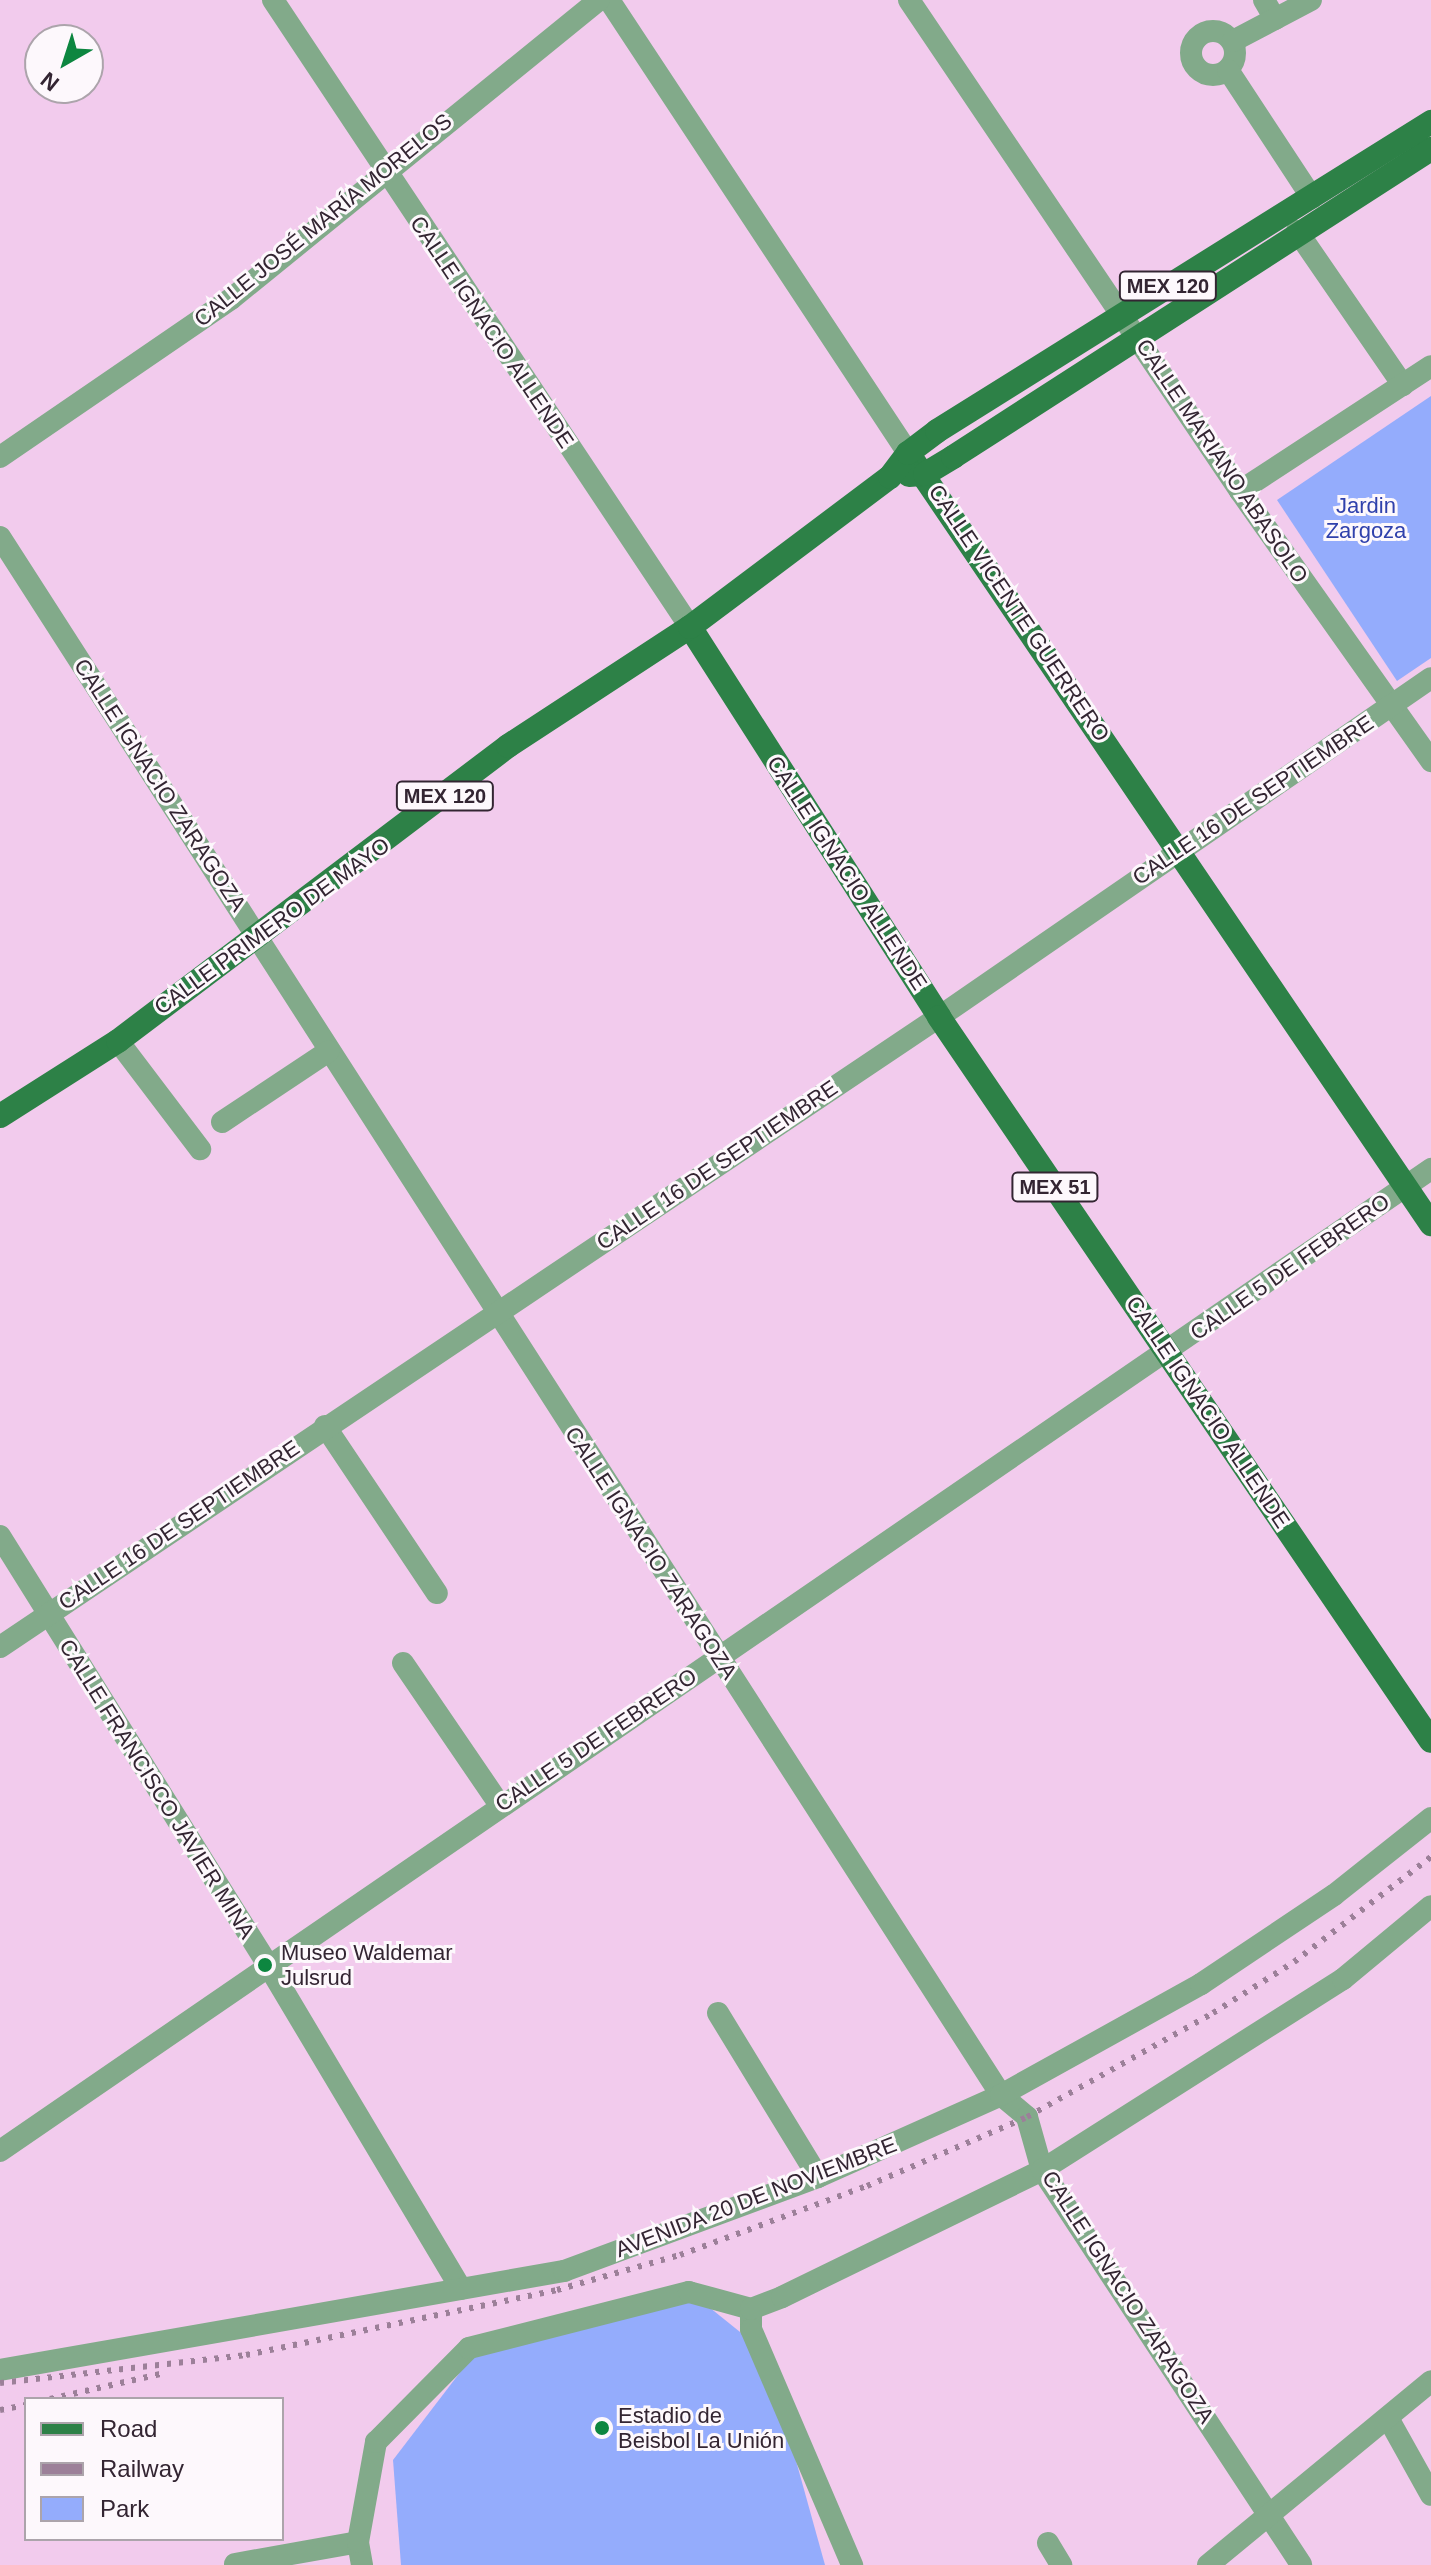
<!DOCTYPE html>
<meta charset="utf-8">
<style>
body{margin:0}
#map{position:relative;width:1431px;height:2565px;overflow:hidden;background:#f2cbed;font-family:Arial,sans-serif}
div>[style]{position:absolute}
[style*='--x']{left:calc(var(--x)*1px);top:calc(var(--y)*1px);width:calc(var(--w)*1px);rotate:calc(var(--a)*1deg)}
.green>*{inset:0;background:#94acfc}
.minor>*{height:22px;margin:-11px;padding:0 11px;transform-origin:11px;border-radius:11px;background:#82aa8a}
.minor>.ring{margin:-11px;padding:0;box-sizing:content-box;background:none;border:22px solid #82aa8a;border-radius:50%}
.major>*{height:24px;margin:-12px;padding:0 12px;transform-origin:12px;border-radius:12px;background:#2d8147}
.rail>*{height:6px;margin-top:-3px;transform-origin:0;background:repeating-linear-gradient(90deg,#9c8099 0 4px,transparent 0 12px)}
.dots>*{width:22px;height:22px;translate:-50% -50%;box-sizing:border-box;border:4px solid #fdf8fc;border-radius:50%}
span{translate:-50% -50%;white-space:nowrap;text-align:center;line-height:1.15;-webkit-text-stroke:6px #fdf8fc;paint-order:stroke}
.shield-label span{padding:2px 6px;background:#fdf8fc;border:2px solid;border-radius:6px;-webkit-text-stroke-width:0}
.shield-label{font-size:20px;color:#332532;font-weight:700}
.street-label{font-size:22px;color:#332532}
.park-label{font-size:22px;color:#3041ac}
.poi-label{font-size:22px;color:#332532}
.left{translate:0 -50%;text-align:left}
.legend{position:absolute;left:24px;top:2397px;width:260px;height:144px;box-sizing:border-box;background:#fdf8fc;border:2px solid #aca4ab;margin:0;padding:10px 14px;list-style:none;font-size:24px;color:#332532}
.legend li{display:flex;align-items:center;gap:16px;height:40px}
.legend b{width:40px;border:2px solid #aca4ab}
.north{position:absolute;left:24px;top:24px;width:80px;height:80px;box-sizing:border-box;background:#fdf8fc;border:2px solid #aca4ab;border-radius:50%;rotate:219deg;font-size:22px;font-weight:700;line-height:32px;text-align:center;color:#332532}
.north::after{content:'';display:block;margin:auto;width:28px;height:36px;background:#0d8640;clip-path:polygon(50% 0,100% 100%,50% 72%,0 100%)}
</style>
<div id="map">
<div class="green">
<div style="clip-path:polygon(1431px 396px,1431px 658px,1397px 681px,1277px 500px)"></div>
<div style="clip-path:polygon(699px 2299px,750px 2340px,778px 2396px,825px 2565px,401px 2565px,393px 2460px,471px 2358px)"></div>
</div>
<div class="minor">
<div style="--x:273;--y:0;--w:753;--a:56.37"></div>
<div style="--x:609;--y:0;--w:543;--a:56.57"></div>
<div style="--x:909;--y:0;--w:592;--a:56.01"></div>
<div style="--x:1240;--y:491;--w:331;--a:54.7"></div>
<div style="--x:1264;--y:0;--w:22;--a:60"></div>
<div class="ring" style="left:1191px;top:31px;width:22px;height:22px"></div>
<div style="--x:1233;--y:41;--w:88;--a:-27.7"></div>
<div style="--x:1228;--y:70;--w:153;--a:56.7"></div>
<div style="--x:1297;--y:231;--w:187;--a:55.5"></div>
<div style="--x:0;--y:457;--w:280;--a:-34.4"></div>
<div style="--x:231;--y:299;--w:474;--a:-39.1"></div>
<div style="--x:1240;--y:491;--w:228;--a:-33.2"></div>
<div style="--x:0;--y:537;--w:1852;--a:57.28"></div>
<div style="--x:1001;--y:2095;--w:34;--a:40"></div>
<div style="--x:1027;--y:2117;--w:55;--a:74.2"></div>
<div style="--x:1042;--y:2170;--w:472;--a:56.7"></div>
<div style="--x:118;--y:1041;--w:136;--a:52.8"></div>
<div style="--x:222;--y:1122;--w:128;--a:-33.6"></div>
<div style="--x:325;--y:1426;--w:201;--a:56.2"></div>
<div style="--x:0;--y:1536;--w:506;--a:58.01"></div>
<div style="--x:268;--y:1965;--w:377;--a:59.2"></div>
<div style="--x:0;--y:1647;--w:1131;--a:-33.86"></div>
<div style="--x:939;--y:1017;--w:597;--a:-34.57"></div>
<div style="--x:403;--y:1663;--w:172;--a:55.7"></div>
<div style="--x:718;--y:2013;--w:192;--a:58.6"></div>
<div style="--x:0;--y:2151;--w:1736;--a:-34.46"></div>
<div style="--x:751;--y:2309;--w:20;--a:90"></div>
<div style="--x:751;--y:2329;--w:257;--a:66.8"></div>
<div style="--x:0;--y:2370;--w:573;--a:-9.96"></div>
<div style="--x:564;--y:2271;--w:271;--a:-20.3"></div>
<div style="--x:818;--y:2177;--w:201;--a:-24.1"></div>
<div style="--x:1001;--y:2095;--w:229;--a:-29"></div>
<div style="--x:1201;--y:1984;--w:160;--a:-33.8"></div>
<div style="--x:1334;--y:1895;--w:124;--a:-38.4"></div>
<div style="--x:1388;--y:2418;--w:88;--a:60.8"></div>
<div style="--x:1048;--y:2543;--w:26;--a:59"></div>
<div style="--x:235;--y:2564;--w:125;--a:-10.1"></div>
<div style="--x:362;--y:2565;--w:23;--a:-100"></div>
<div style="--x:358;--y:2542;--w:102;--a:-79.8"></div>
<div style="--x:376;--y:2442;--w:132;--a:-45.3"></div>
<div style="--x:469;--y:2348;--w:227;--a:-14.3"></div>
<div style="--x:689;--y:2292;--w:64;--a:15.3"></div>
<div style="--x:751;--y:2309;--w:33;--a:-21"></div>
<div style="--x:782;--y:2297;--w:289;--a:-26"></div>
<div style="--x:1042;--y:2170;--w:356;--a:-32.4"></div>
<div style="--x:1343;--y:1979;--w:114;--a:-39.7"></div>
<div style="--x:1208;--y:2565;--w:289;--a:-39.5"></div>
</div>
<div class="major">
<div style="--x:908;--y:453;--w:932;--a:55.85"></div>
<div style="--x:909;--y:475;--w:16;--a:-4"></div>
<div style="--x:925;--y:474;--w:33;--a:-31"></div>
<div style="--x:953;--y:457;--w:569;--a:-32.8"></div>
<div style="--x:690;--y:627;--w:463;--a:57.4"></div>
<div style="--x:939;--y:1017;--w:875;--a:55.8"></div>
<div style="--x:0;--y:1116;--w:140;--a:-32.4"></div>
<div style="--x:118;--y:1041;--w:489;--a:-37.1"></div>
<div style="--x:508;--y:746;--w:217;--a:-33.2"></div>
<div style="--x:690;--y:627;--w:250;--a:-36.9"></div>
<div style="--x:890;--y:477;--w:30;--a:-53"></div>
<div style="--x:908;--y:453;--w:36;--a:-37"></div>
<div style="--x:937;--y:431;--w:583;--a:-32.03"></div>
</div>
<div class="rail">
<div style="--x:0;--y:2383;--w:248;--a:-6.5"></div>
<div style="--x:246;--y:2355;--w:318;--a:-11.8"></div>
<div style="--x:557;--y:2290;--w:128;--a:-15.9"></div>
<div style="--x:680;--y:2255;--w:199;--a:-20.3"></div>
<div style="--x:867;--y:2186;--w:174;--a:-23.3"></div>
<div style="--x:1027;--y:2117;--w:213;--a:-29.2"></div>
<div style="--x:1213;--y:2013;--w:96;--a:-32.2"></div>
<div style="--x:1294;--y:1962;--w:173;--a:-37.5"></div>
<div style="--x:50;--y:2399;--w:113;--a:-12.8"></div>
<div style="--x:0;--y:2410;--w:26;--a:-11"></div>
</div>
<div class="dots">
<div style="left:265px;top:1965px;background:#0d8640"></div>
<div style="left:602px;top:2428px;background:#0d8640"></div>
</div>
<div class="shield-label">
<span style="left:1168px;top:286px">MEX 120</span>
<span style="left:445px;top:796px">MEX 120</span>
<span style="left:1055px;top:1187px">MEX 51</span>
</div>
<div class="street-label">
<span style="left:323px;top:220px;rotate:-39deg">CALLE JOSÉ MARÍA MORELOS</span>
<span style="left:492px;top:332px;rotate:56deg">CALLE IGNACIO ALLENDE</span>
<span style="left:1222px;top:461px;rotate:56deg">CALLE MARIANO ABASOLO</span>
<span style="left:1019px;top:613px;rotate:56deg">CALLE VICENTE GUERRERO</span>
<span style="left:160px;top:785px;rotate:57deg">CALLE IGNACIO ZARAGOZA</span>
<span style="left:1253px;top:800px;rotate:-34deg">CALLE 16 DE SEPTIEMBRE</span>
<span style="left:847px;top:873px;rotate:57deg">CALLE IGNACIO ALLENDE</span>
<span style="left:272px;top:926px;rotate:-36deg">CALLE PRIMERO DE MAYO</span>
<span style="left:717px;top:1165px;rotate:-34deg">CALLE 16 DE SEPTIEMBRE</span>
<span style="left:1290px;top:1267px;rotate:-35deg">CALLE 5 DE FEBRERO</span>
<span style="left:1208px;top:1412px;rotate:56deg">CALLE IGNACIO ALLENDE</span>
<span style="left:179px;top:1525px;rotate:-34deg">CALLE 16 DE SEPTIEMBRE</span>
<span style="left:651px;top:1553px;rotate:57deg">CALLE IGNACIO ZARAGOZA</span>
<span style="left:596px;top:1740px;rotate:-34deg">CALLE 5 DE FEBRERO</span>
<span style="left:157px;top:1789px;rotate:58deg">CALLE FRANCISCO JAVIER MINA</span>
<span style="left:756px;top:2197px;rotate:-21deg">AVENIDA 20 DE NOVIEMBRE</span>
<span style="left:1128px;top:2297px;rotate:57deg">CALLE IGNACIO ZARAGOZA</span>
</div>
<div class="park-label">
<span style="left:1366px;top:518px">Jardin<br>Zargoza</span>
</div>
<div class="poi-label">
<span class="left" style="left:281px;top:1965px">Museo Waldemar<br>Julsrud</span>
<span class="left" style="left:618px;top:2428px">Estadio de<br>Beisbol La Unión</span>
</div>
<ul class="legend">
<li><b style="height:10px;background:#2d8147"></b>Road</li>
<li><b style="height:10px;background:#9c8099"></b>Railway</li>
<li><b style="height:22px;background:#94acfc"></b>Park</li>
</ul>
<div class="north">N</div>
</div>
